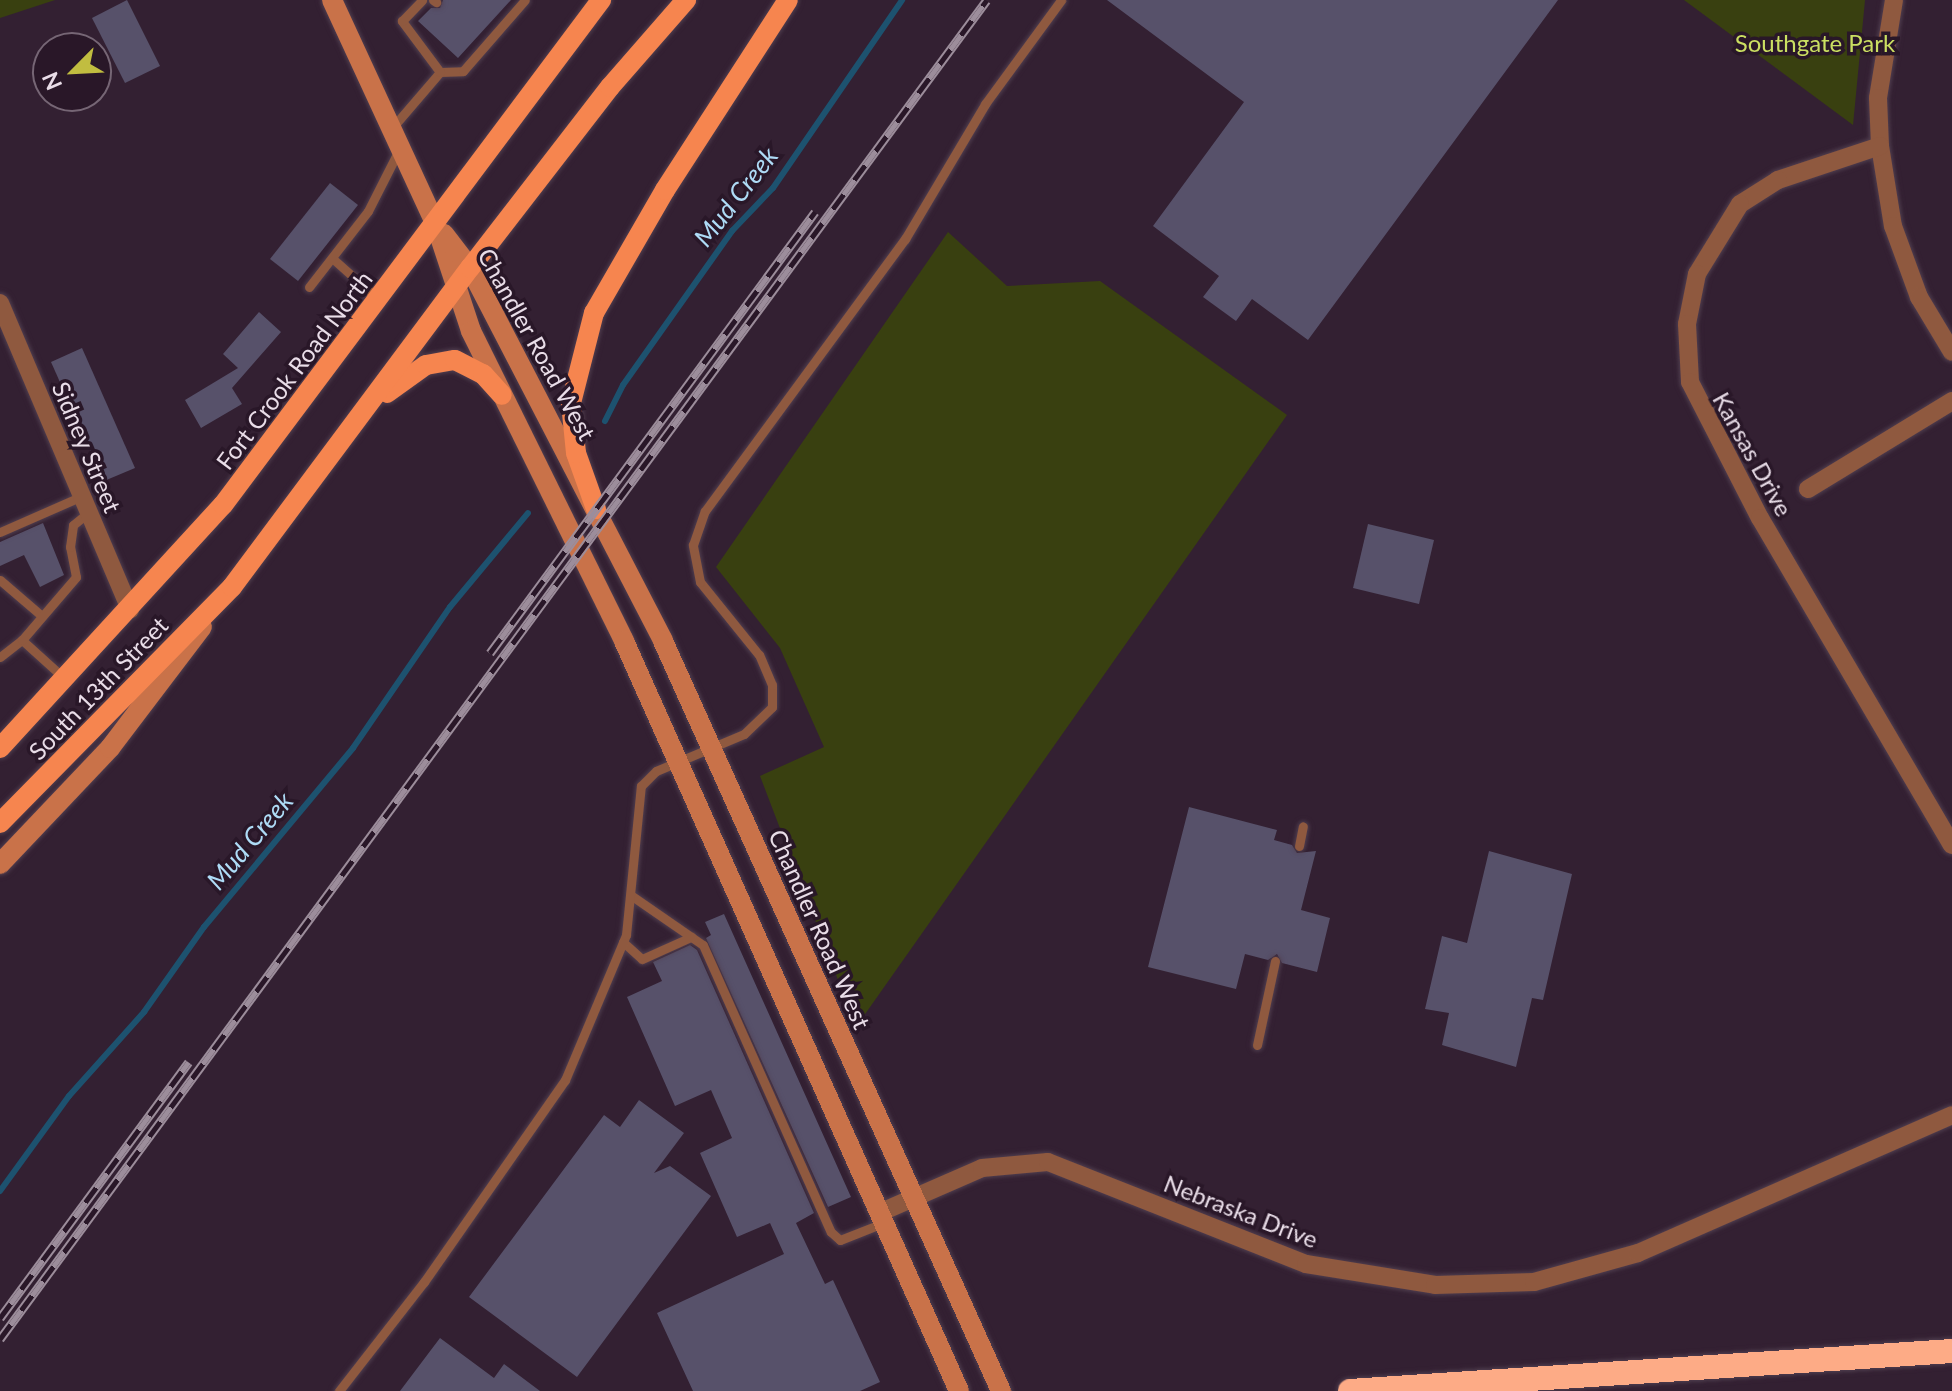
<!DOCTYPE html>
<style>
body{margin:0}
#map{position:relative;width:1952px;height:1391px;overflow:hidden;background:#332032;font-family:Lato,sans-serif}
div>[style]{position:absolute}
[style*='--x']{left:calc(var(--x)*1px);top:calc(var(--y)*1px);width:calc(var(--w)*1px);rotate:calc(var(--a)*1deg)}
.green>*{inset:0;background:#394010}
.stream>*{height:6px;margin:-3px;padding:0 3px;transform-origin:3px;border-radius:3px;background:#1d526f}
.building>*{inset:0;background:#57516a}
.roads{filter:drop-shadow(0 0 2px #503e4f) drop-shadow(0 0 2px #503e4f)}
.lane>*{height:9px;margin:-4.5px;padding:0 4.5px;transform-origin:4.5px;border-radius:4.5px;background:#8f593f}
.street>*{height:18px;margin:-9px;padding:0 9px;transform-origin:9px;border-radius:9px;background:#8f593f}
.secondary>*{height:20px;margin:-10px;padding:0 10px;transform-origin:10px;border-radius:10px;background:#c97249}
.primary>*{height:20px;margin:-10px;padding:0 10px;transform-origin:10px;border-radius:10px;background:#f6854f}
.highway>*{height:24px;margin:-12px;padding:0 12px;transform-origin:12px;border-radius:12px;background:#fdab86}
.rail>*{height:9px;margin-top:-4.5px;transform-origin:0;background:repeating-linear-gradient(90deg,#291728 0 18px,#9c8d9b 0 36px);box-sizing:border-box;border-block:2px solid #9c8d9b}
span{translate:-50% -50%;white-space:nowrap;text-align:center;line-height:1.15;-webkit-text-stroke:7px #291728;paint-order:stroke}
.park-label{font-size:24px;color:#cbdf62}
.street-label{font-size:24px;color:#e9dde8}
.water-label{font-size:26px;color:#aedbf6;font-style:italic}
.north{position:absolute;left:32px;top:32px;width:80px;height:80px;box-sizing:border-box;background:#291728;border:2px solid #766675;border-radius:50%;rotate:246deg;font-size:22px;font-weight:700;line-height:32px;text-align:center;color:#e9dde8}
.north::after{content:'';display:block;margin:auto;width:28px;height:36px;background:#c1bd40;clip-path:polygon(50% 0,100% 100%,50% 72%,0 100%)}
</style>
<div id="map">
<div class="green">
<div style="clip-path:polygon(0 0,55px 0,0 18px)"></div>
<div style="clip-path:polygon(1684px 0,1865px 0,1853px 125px)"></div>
<div style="clip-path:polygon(948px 232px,1007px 286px,1100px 281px,1287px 415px,856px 1027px,760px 776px,824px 747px,780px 648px,716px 567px)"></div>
</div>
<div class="stream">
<div style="--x:605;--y:421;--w:40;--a:-63.4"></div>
<div style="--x:623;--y:385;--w:189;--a:-54.7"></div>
<div style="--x:732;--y:231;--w:59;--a:-46.4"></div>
<div style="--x:773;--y:188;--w:228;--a:-55.5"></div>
<div style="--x:0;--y:1191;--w:117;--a:-54"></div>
<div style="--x:69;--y:1096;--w:113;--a:-48.2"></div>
<div style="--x:144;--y:1012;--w:104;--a:-54.8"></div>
<div style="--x:204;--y:927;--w:233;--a:-50.2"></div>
<div style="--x:353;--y:748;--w:171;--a:-55.5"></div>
<div style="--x:450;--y:607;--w:122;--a:-50.3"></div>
</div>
<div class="building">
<div style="clip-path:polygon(127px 0,160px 66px,125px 83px,92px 18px)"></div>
<div style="clip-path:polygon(443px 0,511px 0,458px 58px,418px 21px,431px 8px,440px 8px)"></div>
<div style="clip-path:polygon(1107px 0,1558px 0,1308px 340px,1252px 299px,1236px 321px,1203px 297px,1219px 276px,1153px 226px,1244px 102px)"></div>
<div style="clip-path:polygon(330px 183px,358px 205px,298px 281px,270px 259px)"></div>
<div style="clip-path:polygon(259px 312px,281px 332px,232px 388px,242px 404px,201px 428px,185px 400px,238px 368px,223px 354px)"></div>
<div style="clip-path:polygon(82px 348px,135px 468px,104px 481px,51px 362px)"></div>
<div style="clip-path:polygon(43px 523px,64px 575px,40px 587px,24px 555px,0 566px,0 542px)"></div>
<div style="clip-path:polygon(1368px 524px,1434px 540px,1419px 604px,1353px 588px)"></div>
<div style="clip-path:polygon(1189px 807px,1277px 830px,1274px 840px,1292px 845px,1297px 853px,1316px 851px,1301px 910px,1330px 918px,1317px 972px,1282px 963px,1277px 954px,1268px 960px,1245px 954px,1236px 989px,1148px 967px)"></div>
<div style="clip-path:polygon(1489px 851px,1572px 874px,1543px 1000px,1532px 998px,1516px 1067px,1442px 1045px,1449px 1013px,1425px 1009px,1442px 936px,1467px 943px)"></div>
<div style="clip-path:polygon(724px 914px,851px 1197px,828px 1207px,706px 938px,711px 935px,705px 922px)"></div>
<div style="clip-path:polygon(690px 945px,697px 950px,814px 1213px,796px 1223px,825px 1284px,833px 1280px,880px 1382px,860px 1391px,693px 1391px,657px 1313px,784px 1254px,770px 1223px,737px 1237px,700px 1153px,732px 1138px,711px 1090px,675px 1106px,627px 997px,662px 981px,653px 962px)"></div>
<div style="clip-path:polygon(639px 1100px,684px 1133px,654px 1173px,670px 1166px,711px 1196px,577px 1377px,469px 1297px,604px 1115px,620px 1127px)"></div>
<div style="clip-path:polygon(440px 1338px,494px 1378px,504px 1364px,540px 1391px,400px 1391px)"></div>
</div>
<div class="roads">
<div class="lane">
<div style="--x:433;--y:0;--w:4;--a:34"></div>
<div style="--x:440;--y:72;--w:23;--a:-2"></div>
<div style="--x:463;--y:71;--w:94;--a:-48.9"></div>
<div style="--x:392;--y:128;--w:74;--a:-49.4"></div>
<div style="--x:440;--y:72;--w:64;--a:-126.7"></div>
<div style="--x:402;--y:21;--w:29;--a:-46"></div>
<div style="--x:332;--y:258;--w:60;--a:41.6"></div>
<div style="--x:309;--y:287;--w:96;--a:-52.2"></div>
<div style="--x:368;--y:211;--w:68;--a:-63.1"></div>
<div style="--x:0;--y:532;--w:90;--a:-23.7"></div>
<div style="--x:0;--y:580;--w:55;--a:40.6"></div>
<div style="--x:0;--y:657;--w:28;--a:-38"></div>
<div style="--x:64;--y:678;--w:57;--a:-137.9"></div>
<div style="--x:22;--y:640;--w:83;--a:-49.4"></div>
<div style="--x:76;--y:577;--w:31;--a:-101"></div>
<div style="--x:70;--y:547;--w:22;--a:-82"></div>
<div style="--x:73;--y:525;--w:21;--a:-39"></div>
<div style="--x:1299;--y:846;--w:20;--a:-79"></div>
<div style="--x:632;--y:896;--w:86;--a:34.6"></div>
<div style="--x:703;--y:945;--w:314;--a:66"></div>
<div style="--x:831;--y:1232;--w:12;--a:42"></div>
<div style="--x:840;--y:1240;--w:46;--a:-21.6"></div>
<div style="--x:623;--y:942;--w:25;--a:42"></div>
<div style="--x:642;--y:959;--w:54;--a:-24.2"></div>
<div style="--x:1257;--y:1045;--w:86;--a:-77.9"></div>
<div style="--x:339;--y:1391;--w:138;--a:-52.1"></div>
<div style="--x:424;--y:1282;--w:246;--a:-55.1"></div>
<div style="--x:565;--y:1080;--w:157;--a:-67.2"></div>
<div style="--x:626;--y:935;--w:150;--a:-84.3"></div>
<div style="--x:641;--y:786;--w:21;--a:-45"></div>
<div style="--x:656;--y:771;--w:95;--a:-22.8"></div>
<div style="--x:744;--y:734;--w:39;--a:-44"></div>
<div style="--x:772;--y:707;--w:22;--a:-90"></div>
<div style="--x:772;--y:685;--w:33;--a:-113"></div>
<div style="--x:759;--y:655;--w:94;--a:-128.9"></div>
<div style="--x:700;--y:582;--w:38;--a:-101"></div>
<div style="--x:693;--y:545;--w:36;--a:-71"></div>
<div style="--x:705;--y:511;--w:338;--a:-53.7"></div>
<div style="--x:905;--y:239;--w:157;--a:-59.3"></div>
<div style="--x:985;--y:104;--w:129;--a:-53.8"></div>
</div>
<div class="street">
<div style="--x:1894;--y:0;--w:99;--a:99.3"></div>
<div style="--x:1878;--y:98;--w:48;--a:87.6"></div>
<div style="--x:1880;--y:146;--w:81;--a:80.8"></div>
<div style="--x:1893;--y:226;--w:76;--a:69.9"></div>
<div style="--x:1919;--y:297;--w:64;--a:59"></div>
<div style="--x:1880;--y:146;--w:108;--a:161.6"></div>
<div style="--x:1778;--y:180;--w:45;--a:147.7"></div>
<div style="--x:1740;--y:204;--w:82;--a:121.6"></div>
<div style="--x:1697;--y:274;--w:51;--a:101.3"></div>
<div style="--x:1687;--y:324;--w:58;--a:87"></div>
<div style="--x:1690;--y:382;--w:153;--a:62.8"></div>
<div style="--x:1760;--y:518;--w:379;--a:59.6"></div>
<div style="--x:0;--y:303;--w:333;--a:67"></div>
<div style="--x:1808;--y:489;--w:169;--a:-31.4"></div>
<div style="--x:879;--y:1213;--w:112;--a:-23.6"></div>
<div style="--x:982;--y:1168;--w:66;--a:-5.2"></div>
<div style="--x:1048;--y:1162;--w:277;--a:21.6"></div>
<div style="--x:1306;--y:1264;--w:131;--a:9.2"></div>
<div style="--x:1435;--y:1285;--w:99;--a:-1.7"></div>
<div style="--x:1534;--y:1282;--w:108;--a:-15.6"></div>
<div style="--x:1638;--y:1253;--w:343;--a:-23.7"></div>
</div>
<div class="secondary">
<div style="--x:332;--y:0;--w:248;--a:65.2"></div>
<div style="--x:436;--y:225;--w:112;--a:71.7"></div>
<div style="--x:471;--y:331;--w:346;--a:63.7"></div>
<div style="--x:624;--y:641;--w:821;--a:65.93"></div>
<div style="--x:444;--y:234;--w:43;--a:52.6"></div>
<div style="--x:470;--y:268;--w:420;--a:62.6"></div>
<div style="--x:663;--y:641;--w:823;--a:65.74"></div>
<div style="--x:0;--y:864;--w:160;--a:-46.5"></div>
<div style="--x:110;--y:748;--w:152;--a:-52.8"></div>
</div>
<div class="primary">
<div style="--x:387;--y:393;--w:48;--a:-35.7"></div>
<div style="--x:426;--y:365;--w:29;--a:-10"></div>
<div style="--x:455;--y:360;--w:31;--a:27"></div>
<div style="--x:483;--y:374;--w:28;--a:48"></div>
<div style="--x:596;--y:509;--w:59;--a:-109.7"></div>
<div style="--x:576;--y:453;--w:50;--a:-95.7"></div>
<div style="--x:571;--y:403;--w:93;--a:-75.7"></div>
<div style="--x:594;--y:313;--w:142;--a:-60"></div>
<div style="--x:665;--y:190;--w:226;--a:-57.1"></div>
<div style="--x:0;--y:748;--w:330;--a:-47.5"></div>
<div style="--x:223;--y:505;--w:631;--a:-53.18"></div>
<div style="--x:0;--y:823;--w:331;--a:-45.5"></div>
<div style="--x:232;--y:587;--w:398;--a:-53.3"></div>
<div style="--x:470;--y:268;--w:229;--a:-52.3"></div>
<div style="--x:610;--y:87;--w:116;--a:-48.9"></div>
</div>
<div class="highway">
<div style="--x:1350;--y:1391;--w:603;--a:-3.8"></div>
</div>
</div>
<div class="rail">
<div style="--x:490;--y:653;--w:548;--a:-53.61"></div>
<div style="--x:0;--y:1318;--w:318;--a:-53.6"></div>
<div style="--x:0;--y:1339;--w:1663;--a:-53.61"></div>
</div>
<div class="park-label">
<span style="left:1815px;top:43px">Southgate Park</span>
</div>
<div class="street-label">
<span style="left:537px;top:344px;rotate:61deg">Chandler Road West</span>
<span style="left:294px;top:370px;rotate:-53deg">Fort Crook Road North</span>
<span style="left:87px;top:447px;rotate:67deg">Sidney Street</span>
<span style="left:1753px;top:454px;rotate:61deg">Kansas Drive</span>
<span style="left:98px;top:688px;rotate:-46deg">South 13th Street</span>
<span style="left:820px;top:929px;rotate:66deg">Chandler Road West</span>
<span style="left:1241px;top:1211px;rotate:21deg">Nebraska Drive</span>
</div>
<div class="water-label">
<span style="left:736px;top:197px;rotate:-52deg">Mud Creek</span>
<span style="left:250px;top:841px;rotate:-50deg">Mud Creek</span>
</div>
<div class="north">N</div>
</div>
